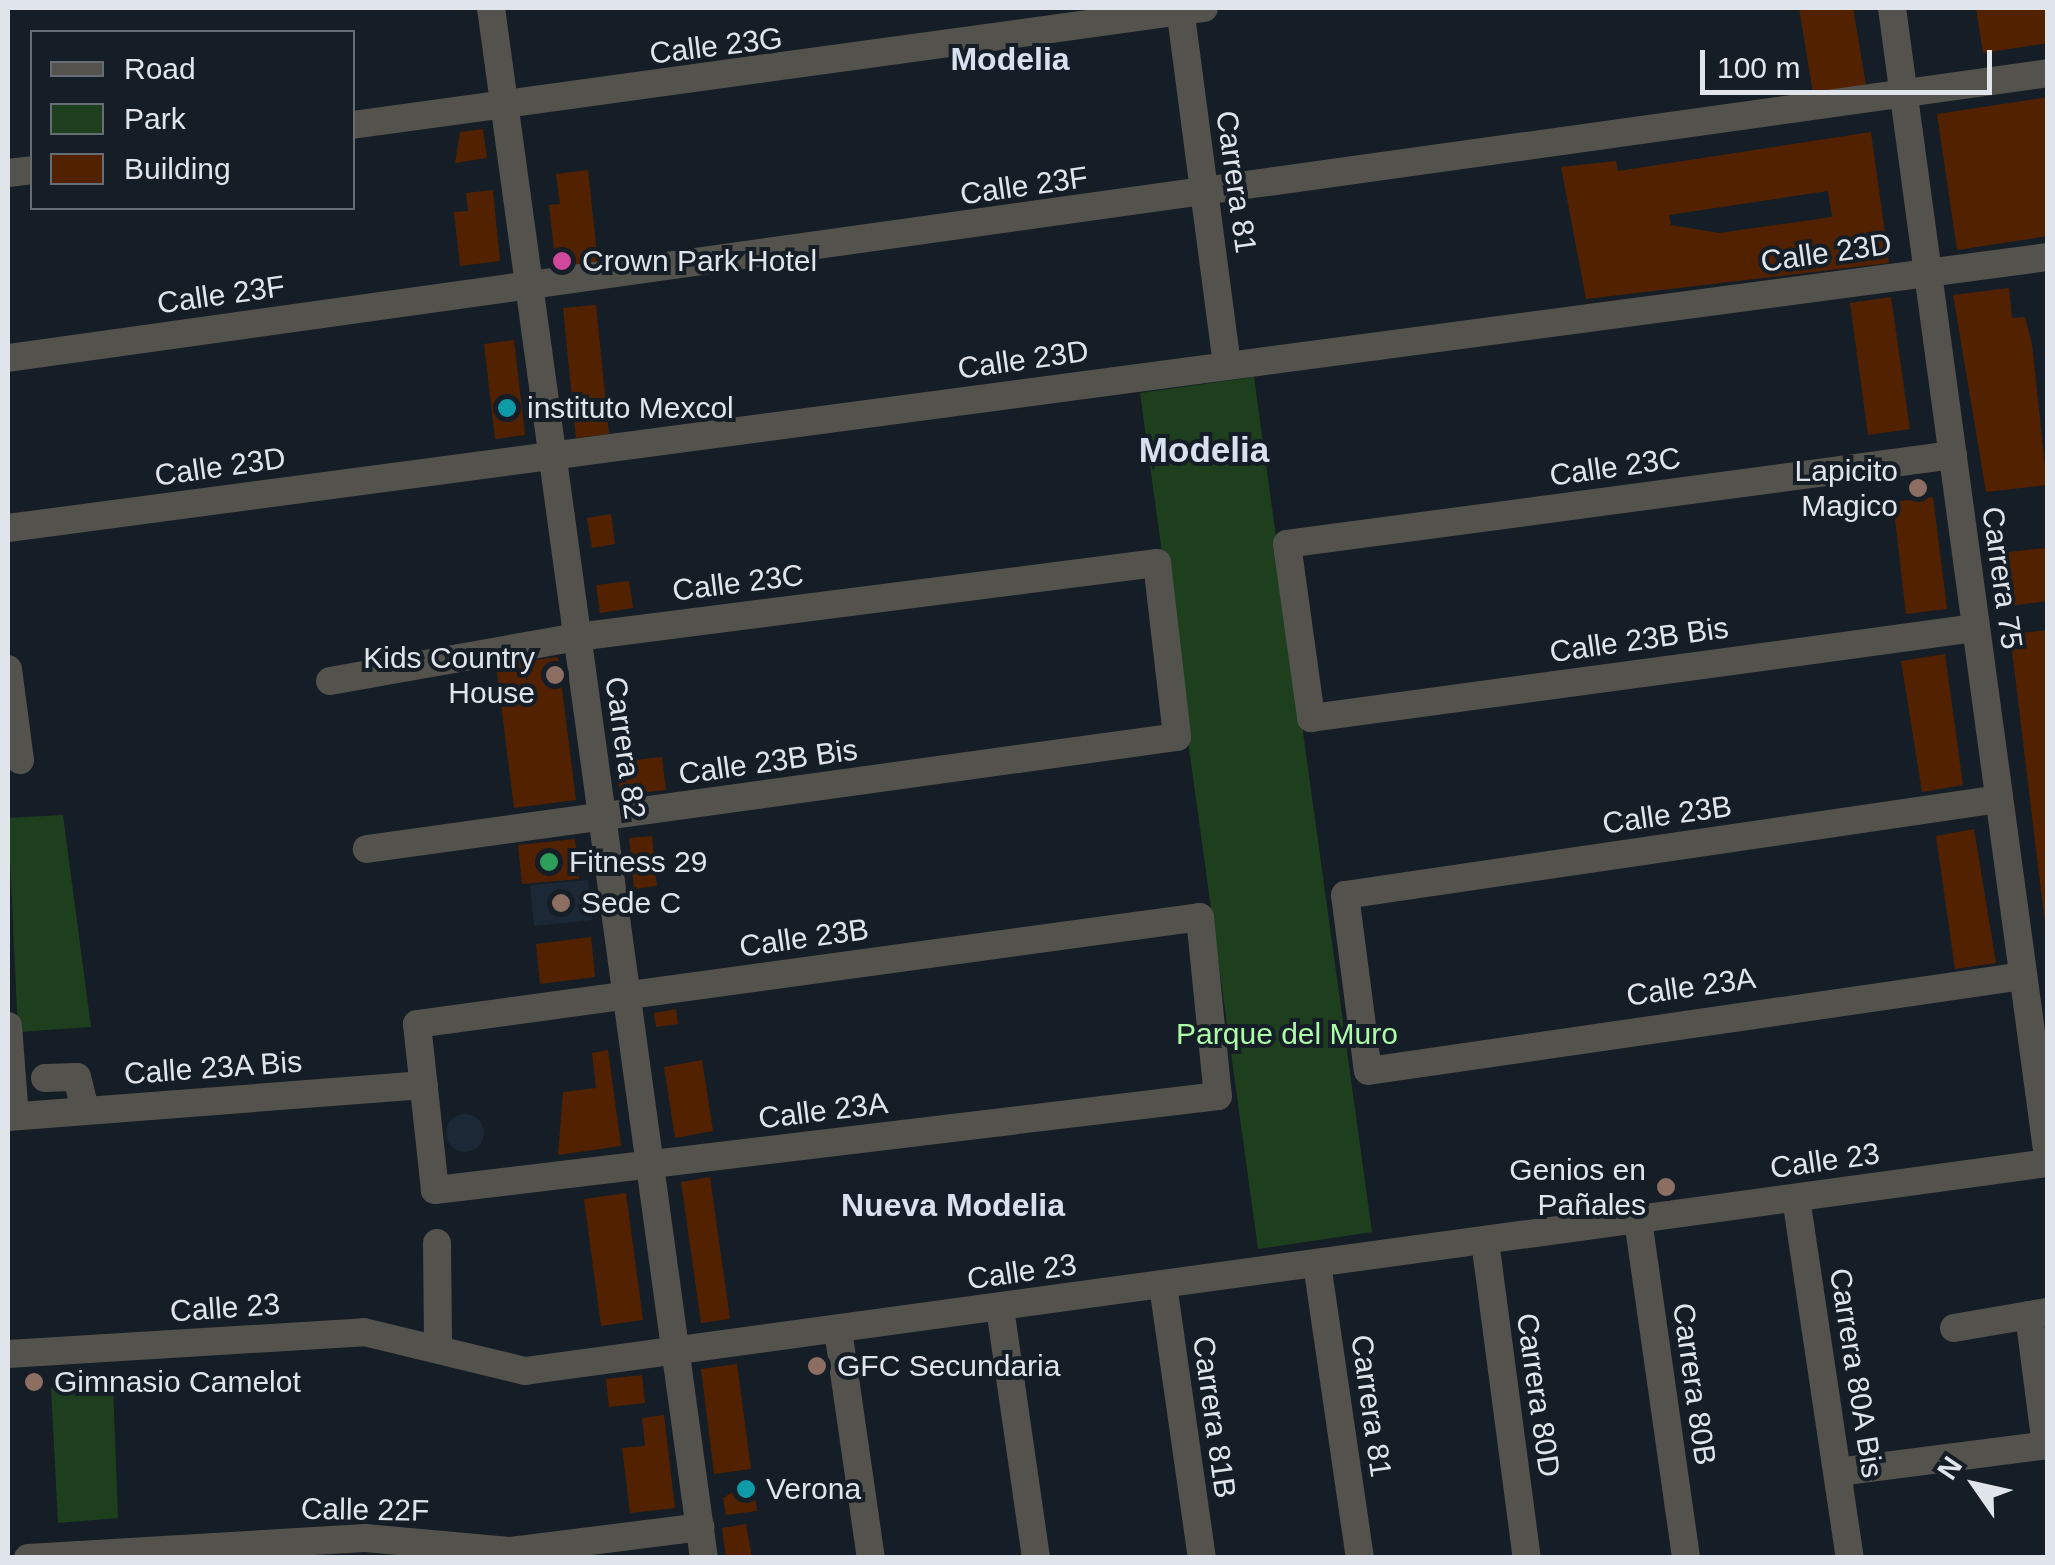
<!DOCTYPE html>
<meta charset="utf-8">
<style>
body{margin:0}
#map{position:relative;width:2055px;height:1565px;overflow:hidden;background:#151d26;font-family:Helvetica,sans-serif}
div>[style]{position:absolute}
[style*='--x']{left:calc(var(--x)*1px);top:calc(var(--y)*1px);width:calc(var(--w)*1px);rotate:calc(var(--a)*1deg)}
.built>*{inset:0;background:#1c2836}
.round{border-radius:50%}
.green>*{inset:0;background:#1e3f1d}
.building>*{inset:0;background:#522200}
.minor>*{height:28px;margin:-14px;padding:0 14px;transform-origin:14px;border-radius:14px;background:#54524c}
.dots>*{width:28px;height:28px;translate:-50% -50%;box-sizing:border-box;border:5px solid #151d26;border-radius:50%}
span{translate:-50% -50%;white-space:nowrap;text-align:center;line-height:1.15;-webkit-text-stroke:8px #151d26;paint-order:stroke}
.street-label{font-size:30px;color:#e0e5eb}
.poi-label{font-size:30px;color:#e0e5eb}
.left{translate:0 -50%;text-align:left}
.right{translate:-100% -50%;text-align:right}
.park-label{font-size:30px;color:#acfba7}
.neighbourhood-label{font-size:32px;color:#d8e2ef;font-weight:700}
.quarter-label{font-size:35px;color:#d8e2ef;font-weight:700}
.frame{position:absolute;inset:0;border:10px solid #e0e5eb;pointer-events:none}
.legend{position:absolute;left:30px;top:30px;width:325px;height:180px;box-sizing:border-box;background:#151d26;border:2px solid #666d75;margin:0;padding:12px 18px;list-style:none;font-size:30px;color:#e0e5eb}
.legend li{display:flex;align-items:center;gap:20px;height:50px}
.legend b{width:50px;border:2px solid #666d75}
.north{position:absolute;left:1925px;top:1435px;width:100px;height:100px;-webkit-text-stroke:8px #151d26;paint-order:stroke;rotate:304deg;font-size:28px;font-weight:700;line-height:40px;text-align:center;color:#e0e5eb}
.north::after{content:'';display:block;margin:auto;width:35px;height:45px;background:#e0e5eb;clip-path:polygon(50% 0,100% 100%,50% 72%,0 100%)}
.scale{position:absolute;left:1700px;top:50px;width:292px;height:45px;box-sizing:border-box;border:5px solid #e0e5eb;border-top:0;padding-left:12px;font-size:30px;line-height:35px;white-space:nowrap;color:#e0e5eb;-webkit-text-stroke:8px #151d26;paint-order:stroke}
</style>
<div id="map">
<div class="built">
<div style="clip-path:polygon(588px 880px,592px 920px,534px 926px,530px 885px)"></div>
<div class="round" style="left:446px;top:1114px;width:38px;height:38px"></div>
</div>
<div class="green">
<div style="clip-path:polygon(1254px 377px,1372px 1232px,1258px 1249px,1140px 393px)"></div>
<div style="clip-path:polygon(63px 815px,91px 1027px,18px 1032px,8px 818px)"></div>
<div style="clip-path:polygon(113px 1386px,118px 1518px,58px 1523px,51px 1388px)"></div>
</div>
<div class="building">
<div style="clip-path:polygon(1799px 8px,1853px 8px,1866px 85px,1813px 93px)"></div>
<div style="clip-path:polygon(1976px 8px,2048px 8px,2048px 43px,1983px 53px)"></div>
<div style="clip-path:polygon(2048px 97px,2048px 236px,1957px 250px,1937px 114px)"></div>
<div style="clip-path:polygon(483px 129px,487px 158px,455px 163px,460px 132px)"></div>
<div style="clip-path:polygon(evenodd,1871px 132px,1889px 263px,1586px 299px,1561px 167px,1616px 161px,1618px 171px,1871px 132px,1828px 191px,1832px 217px,1719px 233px,1671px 225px,1669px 215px,1828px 191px)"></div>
<div style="clip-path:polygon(588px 170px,598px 263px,556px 268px,549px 205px,560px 204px,556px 174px)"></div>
<div style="clip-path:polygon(493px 190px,500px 261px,460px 266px,454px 212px,468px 211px,466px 193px)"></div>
<div style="clip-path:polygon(2009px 288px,2012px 318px,2025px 317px,2032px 344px,2047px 485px,1986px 492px,1953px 295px)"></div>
<div style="clip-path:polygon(1891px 297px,1910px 429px,1868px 435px,1850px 303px)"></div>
<div style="clip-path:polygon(596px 305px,609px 434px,576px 438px,563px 308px)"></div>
<div style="clip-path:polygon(514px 340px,525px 435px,495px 439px,484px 344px)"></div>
<div style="clip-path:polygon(1933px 497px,1947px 609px,1906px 614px,1893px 502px)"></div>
<div style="clip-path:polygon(611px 514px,615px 544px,592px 548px,587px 518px)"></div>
<div style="clip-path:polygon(2046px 548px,2048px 601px,2003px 607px,1998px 553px)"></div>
<div style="clip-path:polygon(629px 581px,633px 608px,600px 613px,596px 585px)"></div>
<div style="clip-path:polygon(2048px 630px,2048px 923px,2045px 924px,2010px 634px)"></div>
<div style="clip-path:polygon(1945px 654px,1963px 785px,1922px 792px,1901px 661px)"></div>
<div style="clip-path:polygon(558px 657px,576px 800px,514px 808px,496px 665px)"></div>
<div style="clip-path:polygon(662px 757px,666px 790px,620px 795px,616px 762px)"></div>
<div style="clip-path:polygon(1974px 829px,1996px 963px,1955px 969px,1936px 836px)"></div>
<div style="clip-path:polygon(652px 836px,657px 886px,634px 889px,629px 838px)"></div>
<div style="clip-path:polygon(575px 839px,579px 879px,522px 884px,518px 845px)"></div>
<div style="clip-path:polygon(591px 937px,595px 977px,540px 984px,536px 944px)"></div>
<div style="clip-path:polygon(676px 1009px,678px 1024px,656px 1027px,654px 1013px)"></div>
<div style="clip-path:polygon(608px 1050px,621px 1146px,558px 1155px,563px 1092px,596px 1088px,592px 1053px)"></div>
<div style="clip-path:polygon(702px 1060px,713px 1131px,675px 1138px,664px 1067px)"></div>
<div style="clip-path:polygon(710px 1177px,730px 1319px,701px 1323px,681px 1182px)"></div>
<div style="clip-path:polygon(626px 1193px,643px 1320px,601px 1326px,584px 1199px)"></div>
<div style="clip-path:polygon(737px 1364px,751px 1469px,714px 1474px,701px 1369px)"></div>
<div style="clip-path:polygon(642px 1375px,645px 1403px,609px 1407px,606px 1379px)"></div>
<div style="clip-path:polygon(664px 1415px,675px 1508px,630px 1513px,622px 1448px,645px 1446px,642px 1418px)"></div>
<div style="clip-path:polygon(752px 1480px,757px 1511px,726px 1515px,723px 1498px)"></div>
<div style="clip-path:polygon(746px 1524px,752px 1558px,726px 1558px,722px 1528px)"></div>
</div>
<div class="minor">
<div style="--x:491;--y:8;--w:1565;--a:82.18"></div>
<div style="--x:1180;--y:8;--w:361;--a:82.5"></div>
<div style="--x:1892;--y:8;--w:1161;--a:82.27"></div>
<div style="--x:352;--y:125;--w:860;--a:-7.82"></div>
<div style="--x:8;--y:173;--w:24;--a:-7"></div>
<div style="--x:8;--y:358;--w:2060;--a:-7.95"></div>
<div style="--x:1953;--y:455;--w:672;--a:172.39"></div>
<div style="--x:1287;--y:544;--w:176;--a:82.1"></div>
<div style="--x:1311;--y:718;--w:671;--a:-7.71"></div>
<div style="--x:8;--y:528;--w:2058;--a:-7.57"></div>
<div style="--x:8;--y:669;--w:92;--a:82.5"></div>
<div style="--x:330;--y:681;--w:251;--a:-10.1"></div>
<div style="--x:577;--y:637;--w:585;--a:-7.27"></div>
<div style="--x:1157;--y:563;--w:175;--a:83.4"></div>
<div style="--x:1177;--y:737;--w:818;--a:172.13"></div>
<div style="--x:1999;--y:799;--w:661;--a:171.65"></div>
<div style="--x:1345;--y:895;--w:177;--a:82.6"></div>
<div style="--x:1368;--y:1071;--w:662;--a:-8.25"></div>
<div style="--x:1200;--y:917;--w:180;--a:84.3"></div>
<div style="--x:1218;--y:1096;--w:789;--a:173.15"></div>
<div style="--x:435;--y:1190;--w:167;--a:-96.2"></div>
<div style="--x:417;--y:1024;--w:790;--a:-7.78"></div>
<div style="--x:8;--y:1026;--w:90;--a:85.6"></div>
<div style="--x:45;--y:1078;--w:32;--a:-2"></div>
<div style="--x:77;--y:1077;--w:33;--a:76"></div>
<div style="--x:8;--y:1117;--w:417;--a:-4.4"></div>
<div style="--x:1796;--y:1198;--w:364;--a:81.5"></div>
<div style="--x:1638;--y:1220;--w:341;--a:81.9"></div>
<div style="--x:1485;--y:1241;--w:320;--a:82.5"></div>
<div style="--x:437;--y:1243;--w:102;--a:89.4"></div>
<div style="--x:1317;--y:1264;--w:297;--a:81.7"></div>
<div style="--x:1163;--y:1285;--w:276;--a:81.9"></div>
<div style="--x:1000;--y:1308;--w:253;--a:81.8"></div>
<div style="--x:2029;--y:1315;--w:132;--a:82.6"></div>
<div style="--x:1954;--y:1328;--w:94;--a:-9.8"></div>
<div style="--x:838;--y:1330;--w:230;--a:81.8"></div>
<div style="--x:8;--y:1354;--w:357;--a:-3.5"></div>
<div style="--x:364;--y:1332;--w:166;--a:13.6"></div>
<div style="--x:525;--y:1371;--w:1537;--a:-7.78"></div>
<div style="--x:1838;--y:1472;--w:212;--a:-7.3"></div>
<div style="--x:28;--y:1558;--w:338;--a:-3.4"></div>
<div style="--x:365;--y:1538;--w:147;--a:5.1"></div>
<div style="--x:511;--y:1551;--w:191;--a:-7.2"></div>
</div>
<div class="dots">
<div style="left:562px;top:261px;background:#d1479c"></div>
<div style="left:507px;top:408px;background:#0f9aa8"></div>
<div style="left:1918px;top:488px;background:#8d6e63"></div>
<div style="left:555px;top:675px;background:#8d6e63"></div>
<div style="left:549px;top:862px;background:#2e9e5b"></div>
<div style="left:561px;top:903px;background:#8d6e63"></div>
<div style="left:1666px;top:1187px;background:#8d6e63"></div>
<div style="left:817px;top:1366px;background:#8d6e63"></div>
<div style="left:34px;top:1382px;background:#8d6e63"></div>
<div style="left:746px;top:1489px;background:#0f9aa8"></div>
</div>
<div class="street-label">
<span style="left:716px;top:46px;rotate:-7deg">Calle 23G</span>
<span style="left:1236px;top:182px;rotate:82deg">Carrera 81</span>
<span style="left:1024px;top:186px;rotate:-8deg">Calle 23F</span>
<span style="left:1826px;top:253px;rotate:-8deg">Calle 23D</span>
<span style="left:221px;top:295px;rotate:-8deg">Calle 23F</span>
<span style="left:1023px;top:360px;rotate:-8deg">Calle 23D</span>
<span style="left:220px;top:467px;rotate:-8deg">Calle 23D</span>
<span style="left:1615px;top:467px;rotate:-8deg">Calle 23C</span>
<span style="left:2002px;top:578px;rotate:82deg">Carrera 75</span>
<span style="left:738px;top:583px;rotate:-7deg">Calle 23C</span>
<span style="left:1639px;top:640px;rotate:-8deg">Calle 23B Bis</span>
<span style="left:625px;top:748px;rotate:82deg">Carrera 82</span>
<span style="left:768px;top:762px;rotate:-8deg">Calle 23B Bis</span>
<span style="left:1667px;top:815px;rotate:-8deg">Calle 23B</span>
<span style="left:804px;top:938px;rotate:-8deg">Calle 23B</span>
<span style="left:1691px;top:987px;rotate:-8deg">Calle 23A</span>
<span style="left:213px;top:1068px;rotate:-4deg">Calle 23A Bis</span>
<span style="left:823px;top:1111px;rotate:-7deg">Calle 23A</span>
<span style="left:1825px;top:1161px;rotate:-8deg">Calle 23</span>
<span style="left:1022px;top:1272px;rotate:-8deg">Calle 23</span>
<span style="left:225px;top:1308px;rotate:-4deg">Calle 23</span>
<span style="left:1856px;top:1373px;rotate:81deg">Carrera 80A Bis</span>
<span style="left:1694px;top:1384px;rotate:82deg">Carrera 80B</span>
<span style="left:1538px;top:1395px;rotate:82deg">Carrera 80D</span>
<span style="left:1371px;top:1406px;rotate:82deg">Carrera 81</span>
<span style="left:1214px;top:1417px;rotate:82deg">Carrera 81B</span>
<span style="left:365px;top:1510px;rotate:1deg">Calle 22F</span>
</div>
<div class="poi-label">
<span class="left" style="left:582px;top:261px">Crown Park Hotel</span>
<span class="left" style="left:527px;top:408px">instituto Mexcol</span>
<span class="right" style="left:1898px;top:488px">Lapicito<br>Magico</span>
<span class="right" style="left:535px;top:675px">Kids Country<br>House</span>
<span class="left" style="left:569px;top:862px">Fitness 29</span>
<span class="left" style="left:581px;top:903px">Sede C</span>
<span class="right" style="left:1646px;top:1187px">Genios en<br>Pañales</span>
<span class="left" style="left:837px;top:1366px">GFC Secundaria</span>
<span class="left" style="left:54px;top:1382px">Gimnasio Camelot</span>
<span class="left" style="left:766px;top:1489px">Verona</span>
</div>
<div class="park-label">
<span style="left:1287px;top:1034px">Parque del Muro</span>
</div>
<div class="neighbourhood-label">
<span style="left:1010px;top:59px">Modelia</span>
<span style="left:953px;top:1205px">Nueva Modelia</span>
</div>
<div class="quarter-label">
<span style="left:1204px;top:450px">Modelia</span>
</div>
<div class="frame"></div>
<ul class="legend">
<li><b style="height:12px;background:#54524c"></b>Road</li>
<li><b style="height:28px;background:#1e3f1d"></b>Park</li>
<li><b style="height:28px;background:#522200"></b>Building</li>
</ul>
<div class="north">N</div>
<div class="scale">100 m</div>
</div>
